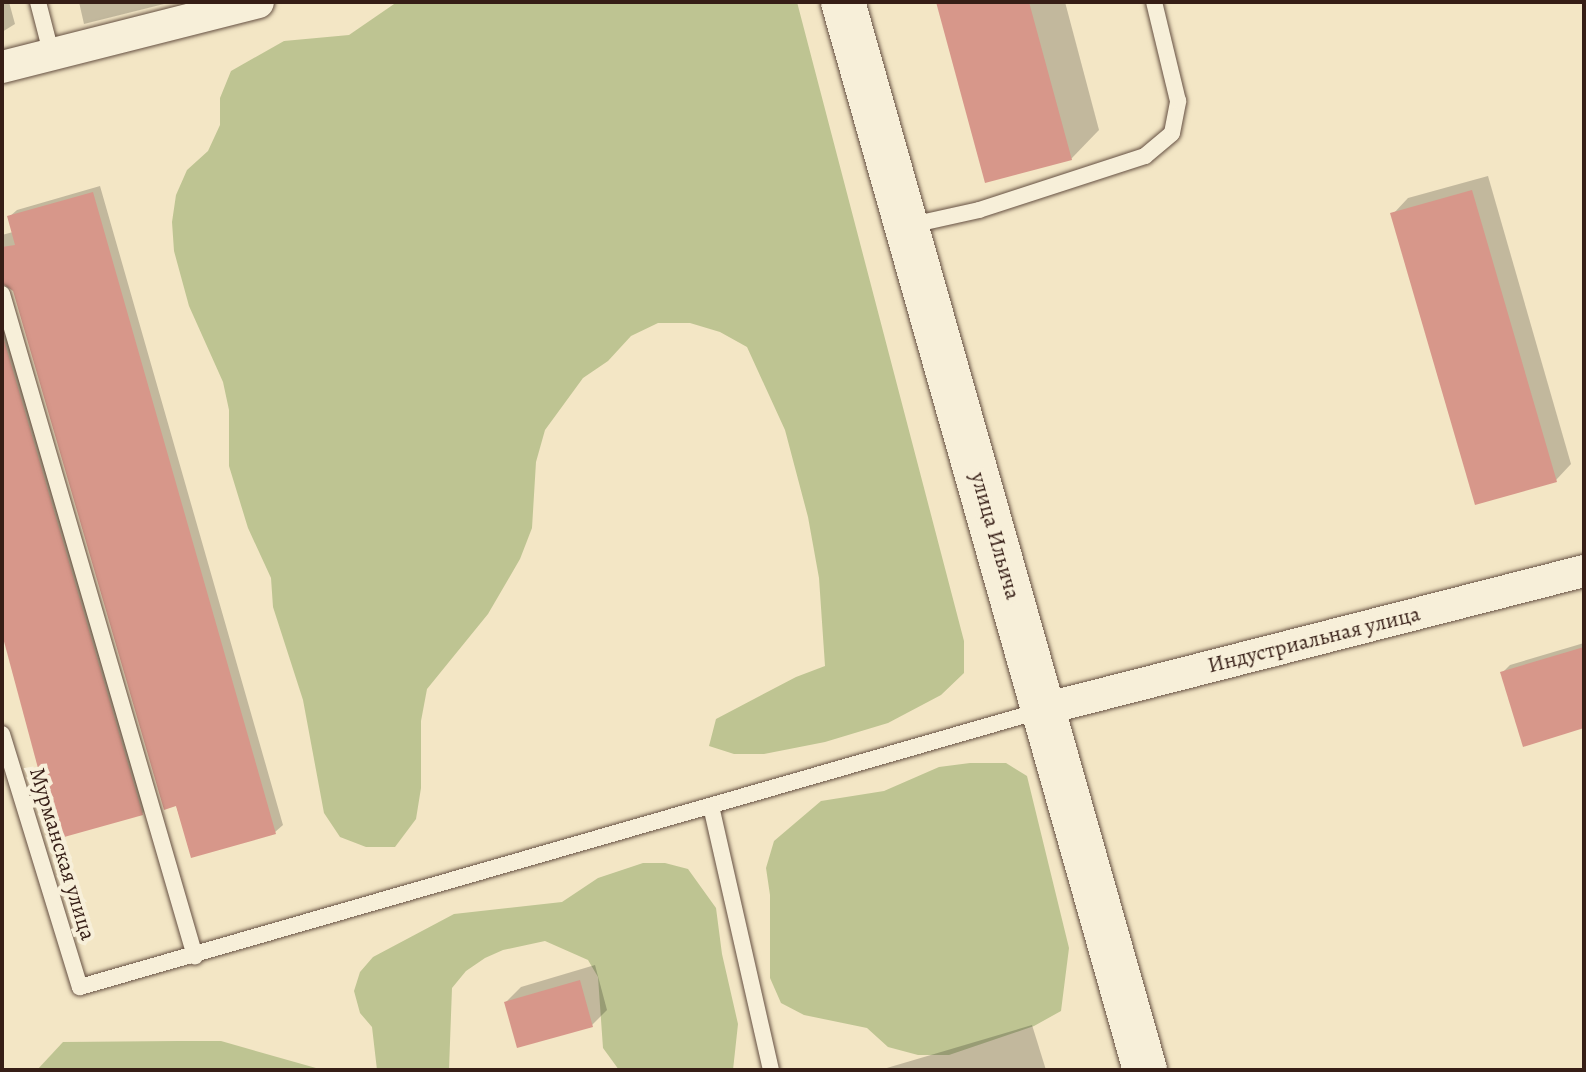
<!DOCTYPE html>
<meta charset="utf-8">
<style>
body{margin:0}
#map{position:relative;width:1586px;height:1072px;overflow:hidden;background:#f3e6c5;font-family:Alegreya,serif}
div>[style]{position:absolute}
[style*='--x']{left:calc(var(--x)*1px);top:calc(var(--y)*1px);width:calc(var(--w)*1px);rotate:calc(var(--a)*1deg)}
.green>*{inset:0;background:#bec492}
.shadow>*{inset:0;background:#0003}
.building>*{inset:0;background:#d7978a}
.roads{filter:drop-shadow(0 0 2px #655042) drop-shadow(0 0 2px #655042)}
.lane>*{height:16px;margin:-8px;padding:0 8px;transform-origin:8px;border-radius:8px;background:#f7efd9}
.street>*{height:32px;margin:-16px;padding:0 16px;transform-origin:16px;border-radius:16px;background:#f7efd9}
.secondary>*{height:44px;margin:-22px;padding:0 22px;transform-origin:22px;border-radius:22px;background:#f7efd9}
span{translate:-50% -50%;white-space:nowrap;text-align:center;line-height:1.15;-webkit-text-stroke:8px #f7efd9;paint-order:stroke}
.street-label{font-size:22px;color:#361e16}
.frame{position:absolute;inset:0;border:4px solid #361e16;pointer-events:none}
</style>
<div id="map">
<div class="green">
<div style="clip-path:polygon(397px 2px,797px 2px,964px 641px,964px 673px,941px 695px,888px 723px,825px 742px,764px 754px,734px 754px,709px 746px,716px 719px,796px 677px,825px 666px,819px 578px,808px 517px,785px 430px,747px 347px,720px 332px,690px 323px,658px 323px,631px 336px,608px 361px,583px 378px,545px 430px,536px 462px,532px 528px,520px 559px,488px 614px,427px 689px,421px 721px,421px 788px,416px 819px,395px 847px,366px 847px,340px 837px,324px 813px,303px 700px,273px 607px,271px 578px,248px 528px,229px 466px,229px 410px,223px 382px,189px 306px,174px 251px,172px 222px,176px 195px,187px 170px,208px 151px,220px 125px,220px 98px,231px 71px,284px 41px,349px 35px)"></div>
<div style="clip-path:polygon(970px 763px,1006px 763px,1027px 776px,1069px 948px,1061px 1011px,1034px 1026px,949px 1055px,918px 1055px,888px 1047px,867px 1028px,804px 1015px,781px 1003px,770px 978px,770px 895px,766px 868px,774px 841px,821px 801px,884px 791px,939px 767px)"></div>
<div style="clip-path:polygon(643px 863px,665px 863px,688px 869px,716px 908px,722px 954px,738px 1024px,733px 1070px,619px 1070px,603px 1048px,598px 977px,588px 960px,545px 941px,503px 950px,485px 958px,466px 971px,452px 988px,449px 1070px,377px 1070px,372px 1027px,360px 1013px,354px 991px,360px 972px,373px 957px,454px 914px,562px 902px,598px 878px)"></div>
<div style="clip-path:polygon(178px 1041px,221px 1041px,323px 1070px,37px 1070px,63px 1042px)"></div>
</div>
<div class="shadow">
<div style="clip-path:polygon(2px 2px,9px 2px,15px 24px,2px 32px)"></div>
<div style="clip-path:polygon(79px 2px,172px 2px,84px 24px)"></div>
<div style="clip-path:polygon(938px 2px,1065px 2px,1099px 130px,1071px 159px)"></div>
<div style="clip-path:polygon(1488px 176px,1571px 464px,1556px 480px,1393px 214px,1408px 198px)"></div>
<div style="clip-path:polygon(100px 186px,283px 825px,275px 832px,192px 856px,14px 290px,2px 282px,2px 235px,13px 232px,9px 217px,17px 210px)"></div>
<div style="clip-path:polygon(2px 302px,149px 806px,142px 814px,2px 626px)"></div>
<div style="clip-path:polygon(1584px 643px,1584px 726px,1502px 673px,1510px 665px)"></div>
<div style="clip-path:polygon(595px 965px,607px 1010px,592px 1025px,506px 1002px,521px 987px)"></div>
<div style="clip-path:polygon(1032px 1025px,1046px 1070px,880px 1070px)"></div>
</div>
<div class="building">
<div style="clip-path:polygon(936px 2px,1029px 2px,1072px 160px,985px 183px)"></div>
<div style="clip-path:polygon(1472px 190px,1557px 482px,1475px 505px,1390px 213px)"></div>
<div style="clip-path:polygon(93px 192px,276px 834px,191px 858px,176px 806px,164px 810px,13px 291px,2px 283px,2px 247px,15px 245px,7px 216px)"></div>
<div style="clip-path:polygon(2px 333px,143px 815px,57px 839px,2px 634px)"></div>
<div style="clip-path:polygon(1584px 647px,1584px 728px,1523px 747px,1500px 672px)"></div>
<div style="clip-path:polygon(580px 980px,593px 1027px,517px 1048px,504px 1002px)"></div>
</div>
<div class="roads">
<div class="lane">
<div style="--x:38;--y:2;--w:56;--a:75.5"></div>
<div style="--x:907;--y:226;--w:74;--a:-12.5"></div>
<div style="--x:979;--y:210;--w:175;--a:-18"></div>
<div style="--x:1145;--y:156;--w:35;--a:-40"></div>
<div style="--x:1172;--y:133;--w:33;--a:-79"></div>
<div style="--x:1178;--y:101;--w:102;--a:-103.6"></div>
<div style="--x:2;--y:294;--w:690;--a:73.75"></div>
<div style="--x:2;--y:734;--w:265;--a:72.9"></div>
<div style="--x:80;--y:987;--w:1002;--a:-16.05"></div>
<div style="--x:711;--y:806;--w:271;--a:77.2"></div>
</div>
<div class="street">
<div style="--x:2;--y:67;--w:264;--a:-14.2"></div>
<div style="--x:1044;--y:709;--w:557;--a:-14.34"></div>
</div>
<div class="secondary">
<div style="--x:843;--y:2;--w:1110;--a:74.21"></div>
</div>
</div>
<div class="street-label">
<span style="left:995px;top:536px;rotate:74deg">улица Ильича</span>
<span style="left:1314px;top:640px;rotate:-14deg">Индустриальная улица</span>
<span style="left:62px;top:854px;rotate:73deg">Мурманская улица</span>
</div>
<div class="frame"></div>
</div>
